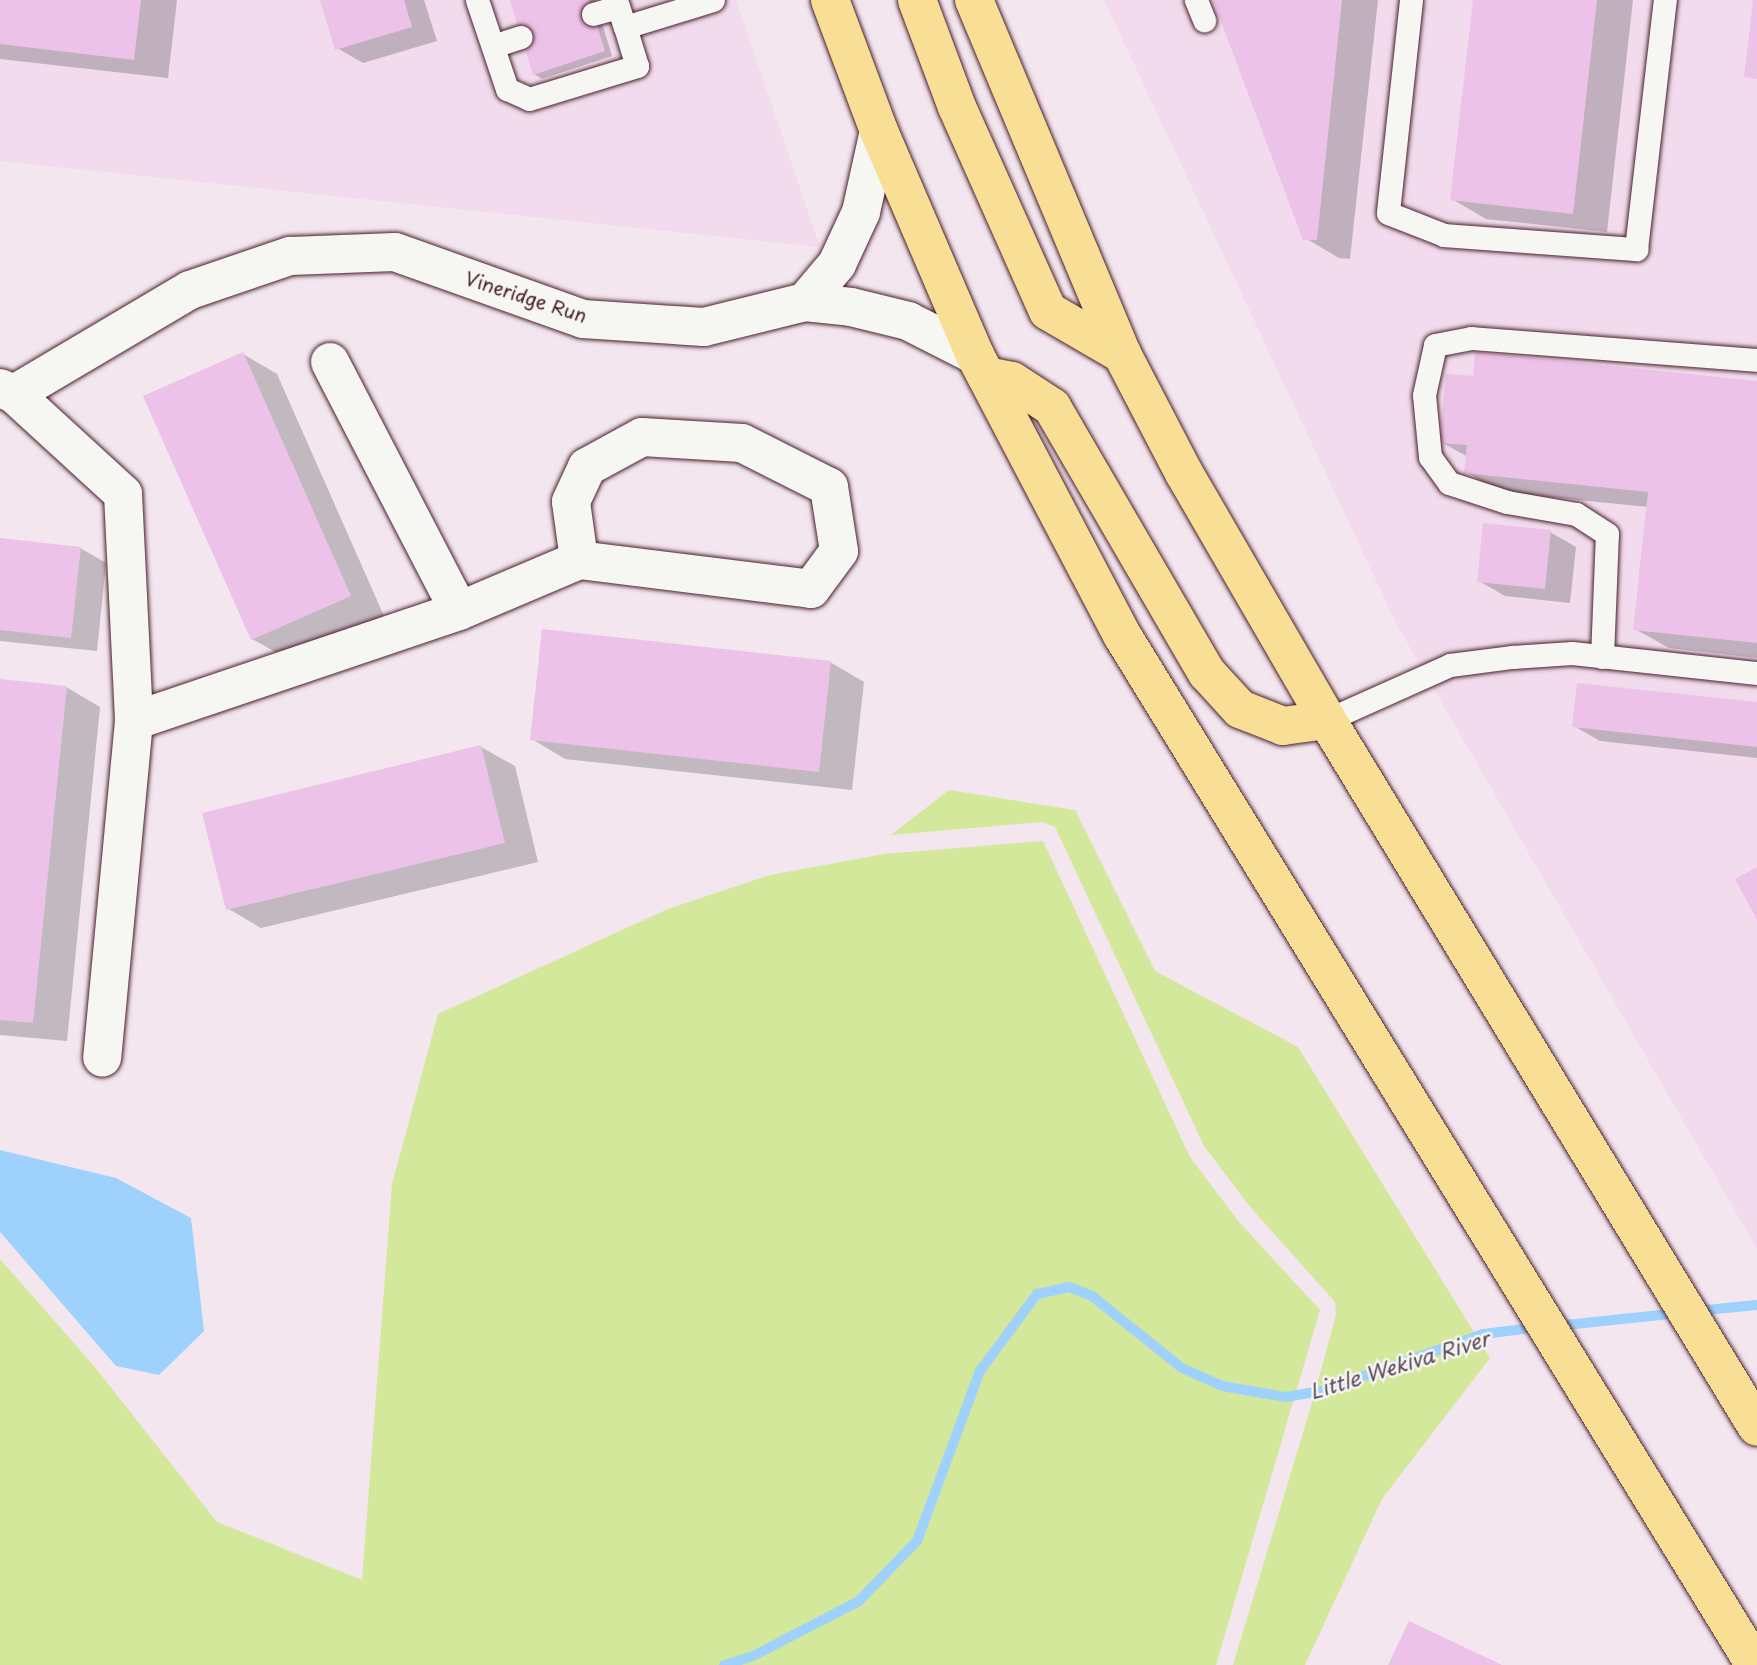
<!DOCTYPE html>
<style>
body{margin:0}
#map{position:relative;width:1757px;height:1665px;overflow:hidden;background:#f3e6ef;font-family:"Playpen Sans",sans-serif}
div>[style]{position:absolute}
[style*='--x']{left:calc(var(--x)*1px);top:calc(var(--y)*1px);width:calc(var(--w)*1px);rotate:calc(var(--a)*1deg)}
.built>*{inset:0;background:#f1dbed}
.green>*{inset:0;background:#d4e89c}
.water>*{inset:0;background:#9ed2fc}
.shadow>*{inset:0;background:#0003}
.stream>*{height:10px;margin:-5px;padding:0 5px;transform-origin:5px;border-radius:5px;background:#9ed2fc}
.building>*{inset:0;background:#edc2e8}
.roads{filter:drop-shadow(0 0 2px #4a1f2b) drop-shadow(0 0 2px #4a1f2b)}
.lane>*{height:23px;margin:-11.5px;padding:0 11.5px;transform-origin:11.5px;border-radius:11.5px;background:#f6f6f2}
.street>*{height:38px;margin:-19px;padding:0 19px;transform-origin:19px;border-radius:19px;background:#f6f6f2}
.primary>*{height:38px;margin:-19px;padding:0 19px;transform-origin:19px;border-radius:19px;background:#f9df96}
span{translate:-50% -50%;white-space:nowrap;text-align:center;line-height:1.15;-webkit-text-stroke:5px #f6f6f2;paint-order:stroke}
.street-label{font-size:19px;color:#4a1f2b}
.water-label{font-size:21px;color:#5f4c5f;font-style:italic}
</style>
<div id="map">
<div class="built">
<div style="clip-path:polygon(0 0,736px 0,820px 247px,0 161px)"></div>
<div style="clip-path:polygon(1104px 0,1757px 0,1757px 1249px,1396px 623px)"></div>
</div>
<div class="green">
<div style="clip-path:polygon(949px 790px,1075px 810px,1155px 971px,1298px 1047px,1490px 1358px,1382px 1499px,1305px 1665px,1233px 1665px,1313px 1399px,1336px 1315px,1335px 1302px,1251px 1208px,1204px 1146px,1055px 827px,1042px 822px,891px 835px)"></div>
<div style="clip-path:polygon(1043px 841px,1190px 1157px,1239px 1222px,1320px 1310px,1216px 1665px,0 1665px,0 1259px,94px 1366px,217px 1522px,362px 1580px,392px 1184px,438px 1014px,668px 909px,770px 875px,884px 854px)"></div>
</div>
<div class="water">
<div style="clip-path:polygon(0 1150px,116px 1178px,191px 1218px,204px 1331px,159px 1375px,116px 1366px,0 1232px)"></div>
</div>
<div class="shadow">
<div style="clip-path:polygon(0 0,177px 0,168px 78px,0 59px)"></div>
<div style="clip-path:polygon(322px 0,424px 0,437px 41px,363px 63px,337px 48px)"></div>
<div style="clip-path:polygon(512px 0,595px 0,612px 56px,542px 79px,534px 74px)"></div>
<div style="clip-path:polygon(1215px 0,1378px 0,1350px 259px,1339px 258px,1305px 238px)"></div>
<div style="clip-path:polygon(1474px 0,1633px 0,1607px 232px,1486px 219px,1452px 199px)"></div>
<div style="clip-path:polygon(243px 354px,277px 374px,384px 616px,286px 658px,252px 639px)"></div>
<div style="clip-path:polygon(1474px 378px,1757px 383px,1757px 658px,1669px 648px,1635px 629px,1648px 507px,1500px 492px,1466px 472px,1468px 457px,1441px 442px)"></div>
<div style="clip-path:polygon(1550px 532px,1576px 547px,1570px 603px,1505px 596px,1479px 581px)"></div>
<div style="clip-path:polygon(0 540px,80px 548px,106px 563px,97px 651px,0 641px)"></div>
<div style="clip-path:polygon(830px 662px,864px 682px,852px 790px,565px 759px,532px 739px)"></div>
<div style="clip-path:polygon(0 681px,66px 687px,100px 707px,67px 1041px,0 1035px)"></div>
<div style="clip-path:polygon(1757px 704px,1757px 758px,1600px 741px,1574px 726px)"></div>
<div style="clip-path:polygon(481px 747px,515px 766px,538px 862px,261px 928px,227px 908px)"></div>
</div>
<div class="stream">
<div style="--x:1696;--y:1311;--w:61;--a:-5.6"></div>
<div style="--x:1556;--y:1326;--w:124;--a:-6"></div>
<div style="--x:724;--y:1665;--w:30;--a:-17"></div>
<div style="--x:753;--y:1656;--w:119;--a:-27.4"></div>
<div style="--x:859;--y:1601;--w:83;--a:-46"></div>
<div style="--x:917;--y:1541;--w:181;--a:-69.7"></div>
<div style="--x:980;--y:1371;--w:96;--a:-53.5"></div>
<div style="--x:1037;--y:1294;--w:33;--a:-12"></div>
<div style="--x:1069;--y:1287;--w:25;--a:21"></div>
<div style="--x:1092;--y:1296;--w:115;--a:38.7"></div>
<div style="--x:1182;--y:1368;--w:44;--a:24.2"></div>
<div style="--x:1222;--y:1386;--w:65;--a:9.8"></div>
<div style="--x:1286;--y:1397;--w:40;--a:-10"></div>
<div style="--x:1325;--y:1390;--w:168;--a:-19.5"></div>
<div style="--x:1483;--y:1334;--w:57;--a:-7"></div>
</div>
<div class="building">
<div style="clip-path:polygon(0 0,141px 0,134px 60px,0 44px)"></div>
<div style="clip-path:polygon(320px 0,404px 0,412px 27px,335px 50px)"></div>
<div style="clip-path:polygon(510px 0,589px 0,605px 51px,533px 75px)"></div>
<div style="clip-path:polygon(1213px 0,1342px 0,1317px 240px,1303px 240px)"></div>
<div style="clip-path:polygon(1473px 0,1597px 0,1573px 214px,1450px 200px)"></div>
<div style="clip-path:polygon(1753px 0,1757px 0,1757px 79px,1744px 77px)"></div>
<div style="clip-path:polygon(243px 352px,351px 596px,251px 640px,143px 396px)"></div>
<div style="clip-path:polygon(1475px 352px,1757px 381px,1757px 643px,1633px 630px,1648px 492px,1464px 473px,1467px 445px,1439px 443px,1446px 374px,1473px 376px)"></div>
<div style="clip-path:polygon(1483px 523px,1551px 530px,1545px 589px,1477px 582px)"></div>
<div style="clip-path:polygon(0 538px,81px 547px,71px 638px,0 630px)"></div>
<div style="clip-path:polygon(542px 629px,831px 661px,819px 772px,530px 740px)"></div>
<div style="clip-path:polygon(0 679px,67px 686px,33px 1023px,0 1020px)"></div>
<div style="clip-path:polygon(1577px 683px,1757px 702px,1757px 747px,1572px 727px)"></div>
<div style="clip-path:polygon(481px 745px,505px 843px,226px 910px,202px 813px)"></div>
<div style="clip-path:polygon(1757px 867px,1757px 920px,1735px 879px)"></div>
<div style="clip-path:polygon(1409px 1621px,1502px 1665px,1388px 1665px)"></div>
</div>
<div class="roads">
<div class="lane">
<div style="--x:477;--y:0;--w:94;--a:71.4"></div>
<div style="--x:507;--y:89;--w:24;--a:24"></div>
<div style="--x:529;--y:99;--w:113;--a:-17"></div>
<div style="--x:637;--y:66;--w:41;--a:-107.1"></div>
<div style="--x:616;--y:0;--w:28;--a:72"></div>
<div style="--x:625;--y:27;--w:92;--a:-17.1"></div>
<div style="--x:1196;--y:0;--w:22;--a:68"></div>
<div style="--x:1411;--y:0;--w:214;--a:96.2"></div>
<div style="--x:1388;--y:213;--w:60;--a:21.4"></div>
<div style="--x:1444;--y:235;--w:193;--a:4.2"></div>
<div style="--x:1636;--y:249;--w:251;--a:-83.4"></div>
<div style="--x:593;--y:14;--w:26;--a:-16"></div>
<div style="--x:493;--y:46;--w:29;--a:-18"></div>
<div style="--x:1602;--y:657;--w:123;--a:-87.7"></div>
<div style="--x:1607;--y:534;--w:37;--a:-147"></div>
<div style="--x:1576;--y:514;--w:70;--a:-170.1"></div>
<div style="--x:1507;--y:502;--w:61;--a:-161.9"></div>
<div style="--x:1449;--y:483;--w:32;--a:-126"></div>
<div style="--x:1430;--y:457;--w:62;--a:-95.5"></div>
<div style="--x:1424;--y:395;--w:51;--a:-77.6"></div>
<div style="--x:1435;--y:345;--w:37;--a:-11"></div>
<div style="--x:1471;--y:338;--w:287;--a:4.4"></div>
<div style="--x:1327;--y:720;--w:135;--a:-24.1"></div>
<div style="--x:1450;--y:665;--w:63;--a:-7.4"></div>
<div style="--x:1512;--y:657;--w:60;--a:-3.8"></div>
<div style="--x:1572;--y:653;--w:186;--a:6.2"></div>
</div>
<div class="street">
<div style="--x:805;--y:302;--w:50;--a:-49.9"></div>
<div style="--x:837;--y:264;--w:57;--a:-65.2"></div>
<div style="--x:861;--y:212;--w:83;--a:-77.5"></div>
<div style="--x:330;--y:362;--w:280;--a:62.6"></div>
<div style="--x:0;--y:388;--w:15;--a:23"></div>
<div style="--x:14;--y:394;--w:148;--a:42.5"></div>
<div style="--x:123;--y:494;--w:227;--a:87.2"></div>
<div style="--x:134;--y:721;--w:338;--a:95.4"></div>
<div style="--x:14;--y:394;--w:204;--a:-30.6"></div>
<div style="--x:190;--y:290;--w:106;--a:-18.8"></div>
<div style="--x:290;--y:256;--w:105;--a:-2.2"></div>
<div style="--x:395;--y:252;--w:200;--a:19.6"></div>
<div style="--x:583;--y:319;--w:121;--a:3.8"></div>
<div style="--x:704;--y:327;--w:104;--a:-13.9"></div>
<div style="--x:805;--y:302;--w:46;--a:6.2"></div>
<div style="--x:851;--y:307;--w:59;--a:13.8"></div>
<div style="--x:908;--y:321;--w:75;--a:26.9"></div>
<div style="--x:134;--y:721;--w:343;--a:-18.7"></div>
<div style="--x:459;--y:611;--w:130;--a:-23"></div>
<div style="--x:579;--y:560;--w:234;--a:7.1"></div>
<div style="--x:811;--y:589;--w:47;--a:-53.6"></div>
<div style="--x:839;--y:551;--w:65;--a:-98.9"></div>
<div style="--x:829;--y:487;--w:97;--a:-153.2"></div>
<div style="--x:742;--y:443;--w:100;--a:-176.6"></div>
<div style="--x:642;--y:437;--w:63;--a:151.4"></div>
<div style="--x:587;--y:467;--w:38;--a:115"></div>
<div style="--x:571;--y:502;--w:59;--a:82.1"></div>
</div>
<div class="primary">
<div style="--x:830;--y:0;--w:140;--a:69.5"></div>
<div style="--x:879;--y:131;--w:244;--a:66.8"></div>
<div style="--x:975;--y:355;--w:316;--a:62.3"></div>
<div style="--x:1122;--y:635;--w:1209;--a:58.43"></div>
<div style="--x:917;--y:0;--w:114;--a:69.5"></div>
<div style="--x:957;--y:107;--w:223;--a:66"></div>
<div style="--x:1048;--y:311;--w:86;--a:30.2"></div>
<div style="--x:974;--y:0;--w:384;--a:67.3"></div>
<div style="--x:1122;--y:354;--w:134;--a:62.5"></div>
<div style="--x:1184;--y:473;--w:285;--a:59.9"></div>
<div style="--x:1327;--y:720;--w:827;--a:58.69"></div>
<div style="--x:986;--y:376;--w:26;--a:11"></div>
<div style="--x:1012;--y:381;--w:48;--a:33"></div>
<div style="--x:1052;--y:407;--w:308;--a:59.8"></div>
<div style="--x:1207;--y:673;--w:49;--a:47.5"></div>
<div style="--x:1240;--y:709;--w:46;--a:21.6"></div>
<div style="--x:1283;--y:726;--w:44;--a:-7.8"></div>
</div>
</div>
<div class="street-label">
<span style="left:526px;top:297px;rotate:18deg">Vineridge Run</span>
</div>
<div class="water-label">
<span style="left:1399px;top:1364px;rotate:-17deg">Little Wekiva River</span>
</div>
</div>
